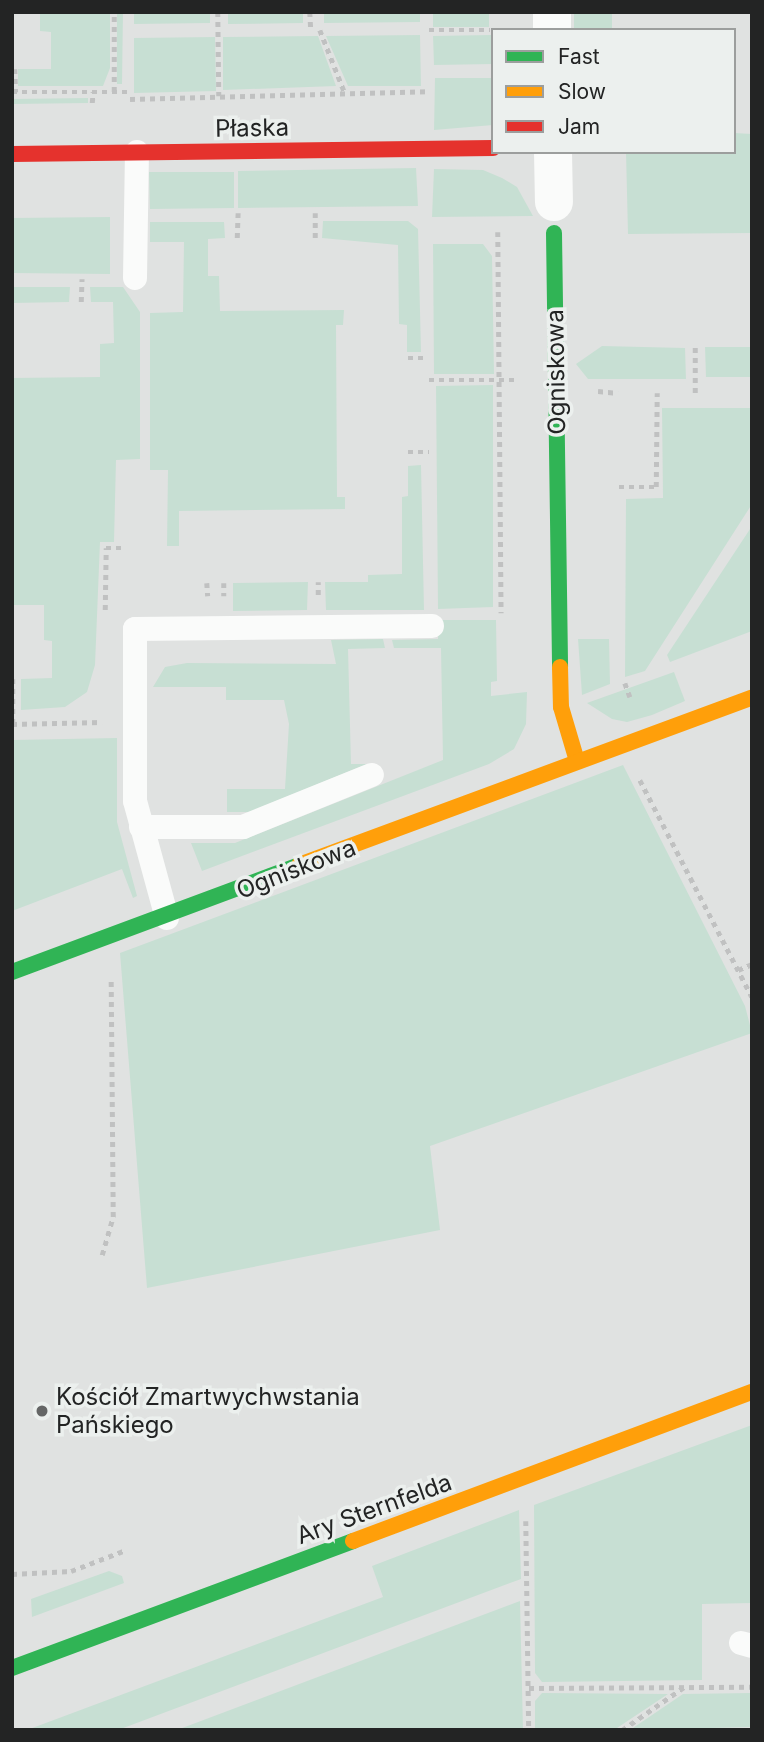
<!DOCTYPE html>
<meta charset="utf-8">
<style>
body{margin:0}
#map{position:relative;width:764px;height:1742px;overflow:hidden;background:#e0e2e1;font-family:Inter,sans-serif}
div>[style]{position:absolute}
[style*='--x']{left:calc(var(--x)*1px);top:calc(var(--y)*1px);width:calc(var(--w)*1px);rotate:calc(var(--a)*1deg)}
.green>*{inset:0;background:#c7dfd3}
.path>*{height:4.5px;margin-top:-2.25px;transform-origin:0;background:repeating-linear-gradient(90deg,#c0c1c1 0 5px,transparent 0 10px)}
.lane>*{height:24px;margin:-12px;padding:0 12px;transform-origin:12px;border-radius:12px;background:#fafbfa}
.street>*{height:38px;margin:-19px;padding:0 19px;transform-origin:19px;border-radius:19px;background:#fafbfa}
.fast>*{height:16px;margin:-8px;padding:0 8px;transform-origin:8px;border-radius:8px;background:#30b455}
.slow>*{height:16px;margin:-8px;padding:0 8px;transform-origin:8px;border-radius:8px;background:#ff9f0a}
.jam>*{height:16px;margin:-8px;padding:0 8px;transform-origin:8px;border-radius:8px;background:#e5322d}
.dots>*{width:19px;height:19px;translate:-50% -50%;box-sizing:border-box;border:4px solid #ecf0ee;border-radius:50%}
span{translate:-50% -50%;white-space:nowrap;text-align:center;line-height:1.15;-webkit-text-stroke:7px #ecf0ee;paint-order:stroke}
.street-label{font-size:24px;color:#232424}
.poi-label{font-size:24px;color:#232424}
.left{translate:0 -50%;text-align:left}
.frame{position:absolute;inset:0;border:14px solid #232424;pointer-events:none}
.legend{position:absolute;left:491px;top:28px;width:245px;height:126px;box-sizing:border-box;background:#ecf0ee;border:2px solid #9c9e9d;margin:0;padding:9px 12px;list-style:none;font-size:21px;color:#232424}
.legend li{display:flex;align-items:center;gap:14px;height:35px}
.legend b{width:35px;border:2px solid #9c9e9d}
</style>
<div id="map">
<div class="green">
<div style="clip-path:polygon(40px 12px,110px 12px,110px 68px,103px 86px,18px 86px,18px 69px,51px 69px,51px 32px,40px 31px)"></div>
<div style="clip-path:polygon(117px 12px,123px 12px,122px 84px,117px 84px)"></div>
<div style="clip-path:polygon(134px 12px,210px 12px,210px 23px,134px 24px)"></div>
<div style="clip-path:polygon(228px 12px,303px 12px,303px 23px,228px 24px)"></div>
<div style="clip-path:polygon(324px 12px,420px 12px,420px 22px,324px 23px)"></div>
<div style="clip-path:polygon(433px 12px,489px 12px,489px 27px,433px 27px)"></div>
<div style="clip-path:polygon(574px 12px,612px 12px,612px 30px,574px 30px)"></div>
<div style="clip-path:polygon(420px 35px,421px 86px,348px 86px,326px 36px)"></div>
<div style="clip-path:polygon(491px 35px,493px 64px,434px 65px,433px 36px)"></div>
<div style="clip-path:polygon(318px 36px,336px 86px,223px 90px,223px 37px)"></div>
<div style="clip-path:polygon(215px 37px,216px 91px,134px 93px,134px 38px)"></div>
<div style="clip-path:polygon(435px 78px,493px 78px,493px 125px,434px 130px)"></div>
<div style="clip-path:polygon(88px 98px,88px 103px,12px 104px,12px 99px)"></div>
<div style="clip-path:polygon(734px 133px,752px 134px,752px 233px,628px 234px,626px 152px,734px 152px)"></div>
<div style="clip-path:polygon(416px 168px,418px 206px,238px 208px,238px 171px)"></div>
<div style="clip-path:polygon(434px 169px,483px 170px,502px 178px,517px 187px,533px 216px,432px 217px)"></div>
<div style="clip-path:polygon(149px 172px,234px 172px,234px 208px,150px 209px)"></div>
<div style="clip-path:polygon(110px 217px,110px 274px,12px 273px,12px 218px)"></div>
<div style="clip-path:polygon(323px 221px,408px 221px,418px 229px,421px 352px,407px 352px,407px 325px,399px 324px,398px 245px,322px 238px)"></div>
<div style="clip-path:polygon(150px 222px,224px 222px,225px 238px,208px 239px,208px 276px,219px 276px,220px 311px,344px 310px,343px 325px,336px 325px,337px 497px,345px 497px,345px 509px,179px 511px,179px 546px,167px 546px,168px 470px,150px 470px,150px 313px,183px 312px,184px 242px,150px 242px)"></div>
<div style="clip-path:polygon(433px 244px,483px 244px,492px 256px,494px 374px,434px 374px)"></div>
<div style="clip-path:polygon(12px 287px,70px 287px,69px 302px,12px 303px)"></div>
<div style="clip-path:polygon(90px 287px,123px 287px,140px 312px,140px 459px,116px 460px,114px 542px,100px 542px,95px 665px,87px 692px,65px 707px,21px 710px,21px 679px,52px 678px,52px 641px,44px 640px,44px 605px,12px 605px,12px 378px,100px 377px,100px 344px,114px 343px,113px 302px,91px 302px)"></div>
<div style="clip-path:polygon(602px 346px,685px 348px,686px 379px,588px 379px,576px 364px)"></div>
<div style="clip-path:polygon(705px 347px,752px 347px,752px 377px,706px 377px)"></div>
<div style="clip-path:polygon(493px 385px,493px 607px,438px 609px,436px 386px)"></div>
<div style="clip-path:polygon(662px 408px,752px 408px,752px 504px,645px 671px,625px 677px,626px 499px,663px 498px)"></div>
<div style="clip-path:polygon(421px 465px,424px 610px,326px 610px,325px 582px,368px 582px,368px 575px,402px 574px,402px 497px,408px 496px,408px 466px)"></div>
<div style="clip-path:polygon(752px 526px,752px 631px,670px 662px,667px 655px)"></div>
<div style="clip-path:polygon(308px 582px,307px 610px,233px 611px,233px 583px)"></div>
<div style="clip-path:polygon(439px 620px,496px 620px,497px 681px,491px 682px,491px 696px,527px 692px,526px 724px,514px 749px,489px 764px,202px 871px,191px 843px,235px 843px,443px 760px,441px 648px,394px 648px,392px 640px,438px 639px)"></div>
<div style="clip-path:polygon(383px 639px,385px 648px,348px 649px,351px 764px,367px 764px,249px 812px,227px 812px,227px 789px,285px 789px,289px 724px,284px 700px,226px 700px,226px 687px,153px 687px,165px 667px,187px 663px,336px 664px,331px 640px)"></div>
<div style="clip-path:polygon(578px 639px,609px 639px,610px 684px,582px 695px)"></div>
<div style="clip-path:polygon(674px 672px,685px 701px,652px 715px,627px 722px,612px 719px,587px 703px)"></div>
<div style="clip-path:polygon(117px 738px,117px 822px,137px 896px,133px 898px,122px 869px,12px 911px,12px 740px)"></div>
<div style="clip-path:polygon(623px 765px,745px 1006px,752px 1033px,430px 1146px,440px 1230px,147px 1288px,120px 953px)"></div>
<div style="clip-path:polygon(752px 1425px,752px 1603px,702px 1604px,702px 1680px,542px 1682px,535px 1673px,534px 1505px)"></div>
<div style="clip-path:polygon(519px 1510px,521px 1579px,118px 1730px,27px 1730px,383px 1597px,372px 1566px)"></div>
<div style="clip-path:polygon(109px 1571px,122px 1576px,124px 1583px,32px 1617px,31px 1599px)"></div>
<div style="clip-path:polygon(520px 1601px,523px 1730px,177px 1730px)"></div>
<div style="clip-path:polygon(542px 1693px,668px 1694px,614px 1730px,535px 1730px,535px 1701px)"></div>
<div style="clip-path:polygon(752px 1693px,752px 1727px,630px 1730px,683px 1694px)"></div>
</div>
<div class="path">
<div style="--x:218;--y:12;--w:84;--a:89.3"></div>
<div style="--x:310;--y:12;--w:18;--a:87"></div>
<div style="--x:320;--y:30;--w:68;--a:68.4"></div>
<div style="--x:429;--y:30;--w:61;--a:0"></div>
<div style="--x:15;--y:69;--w:23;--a:88"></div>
<div style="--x:12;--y:92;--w:117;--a:0"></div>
<div style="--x:114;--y:92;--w:80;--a:-90"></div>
<div style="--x:130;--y:99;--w:298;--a:-1.5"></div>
<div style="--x:92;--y:103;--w:11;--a:-85"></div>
<div style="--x:498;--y:232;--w:381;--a:89.5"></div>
<div style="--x:237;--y:238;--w:25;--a:-88"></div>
<div style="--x:315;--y:238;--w:25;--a:-90"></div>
<div style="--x:81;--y:302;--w:23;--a:-88"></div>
<div style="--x:408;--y:358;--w:20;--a:0"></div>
<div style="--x:429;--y:380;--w:86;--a:0"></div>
<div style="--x:598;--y:391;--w:20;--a:6"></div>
<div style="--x:695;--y:393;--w:46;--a:-90"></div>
<div style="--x:408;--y:452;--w:21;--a:0"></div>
<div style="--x:619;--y:487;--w:37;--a:0"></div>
<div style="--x:656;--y:487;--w:94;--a:-89.4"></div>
<div style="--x:207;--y:583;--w:13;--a:86"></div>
<div style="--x:224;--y:583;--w:13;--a:90"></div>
<div style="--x:318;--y:595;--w:13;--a:-90"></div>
<div style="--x:105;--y:610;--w:62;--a:-89.1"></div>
<div style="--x:106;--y:548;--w:17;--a:0"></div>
<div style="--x:13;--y:679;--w:45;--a:90"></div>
<div style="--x:625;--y:683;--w:15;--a:70"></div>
<div style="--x:12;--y:724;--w:90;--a:-1.3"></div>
<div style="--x:640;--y:780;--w:244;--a:62.7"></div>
<div style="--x:738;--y:970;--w:15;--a:-23"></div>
<div style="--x:102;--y:1255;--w:40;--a:-74"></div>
<div style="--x:113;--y:1217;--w:240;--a:-90.5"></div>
<div style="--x:526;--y:1521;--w:209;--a:89.2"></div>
<div style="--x:12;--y:1574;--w:59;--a:-2.9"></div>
<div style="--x:71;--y:1571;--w:59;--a:-20.9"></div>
<div style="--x:529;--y:1688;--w:223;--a:-0.3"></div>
<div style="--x:622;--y:1730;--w:75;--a:-34.7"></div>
</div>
<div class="lane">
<div style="--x:135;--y:278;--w:126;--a:-89.1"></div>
<div style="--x:141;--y:827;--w:102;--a:0"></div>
<div style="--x:243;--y:827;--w:139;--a:-22"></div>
<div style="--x:167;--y:918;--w:121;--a:-105.3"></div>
<div style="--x:135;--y:801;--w:172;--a:-90"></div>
<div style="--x:135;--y:629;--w:297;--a:-0.6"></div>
<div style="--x:741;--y:1643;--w:11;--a:15"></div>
</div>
<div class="street">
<div style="--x:552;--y:12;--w:18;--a:90"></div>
<div style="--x:553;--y:152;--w:50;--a:88.9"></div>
</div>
<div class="fast">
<div style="--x:554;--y:233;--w:434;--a:89.2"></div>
<div style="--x:12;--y:972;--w:306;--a:-20.4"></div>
<div style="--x:12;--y:1668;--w:364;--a:-20.4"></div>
</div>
<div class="slow">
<div style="--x:560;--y:667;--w:40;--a:88.6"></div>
<div style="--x:561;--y:707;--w:56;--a:73.5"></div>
<div style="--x:299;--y:865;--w:483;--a:-20.3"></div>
<div style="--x:353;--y:1541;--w:426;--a:-20.5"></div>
</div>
<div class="jam">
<div style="--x:12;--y:154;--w:481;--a:-0.7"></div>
</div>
<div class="dots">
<div style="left:42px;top:1411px;background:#656666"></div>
</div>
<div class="street-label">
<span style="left:252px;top:128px;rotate:-1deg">Płaska</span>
<span style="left:556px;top:372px;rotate:-91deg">Ogniskowa</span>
<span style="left:296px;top:869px;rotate:-21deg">Ogniskowa</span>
<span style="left:374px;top:1509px;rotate:-20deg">Ary Sternfelda</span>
</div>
<div class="poi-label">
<span class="left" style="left:56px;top:1411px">Kościół Zmartwychwstania<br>Pańskiego</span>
</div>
<div class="frame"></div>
<ul class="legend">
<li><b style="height:9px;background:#30b455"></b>Fast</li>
<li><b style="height:9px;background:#ff9f0a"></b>Slow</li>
<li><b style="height:9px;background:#e5322d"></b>Jam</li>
</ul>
</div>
